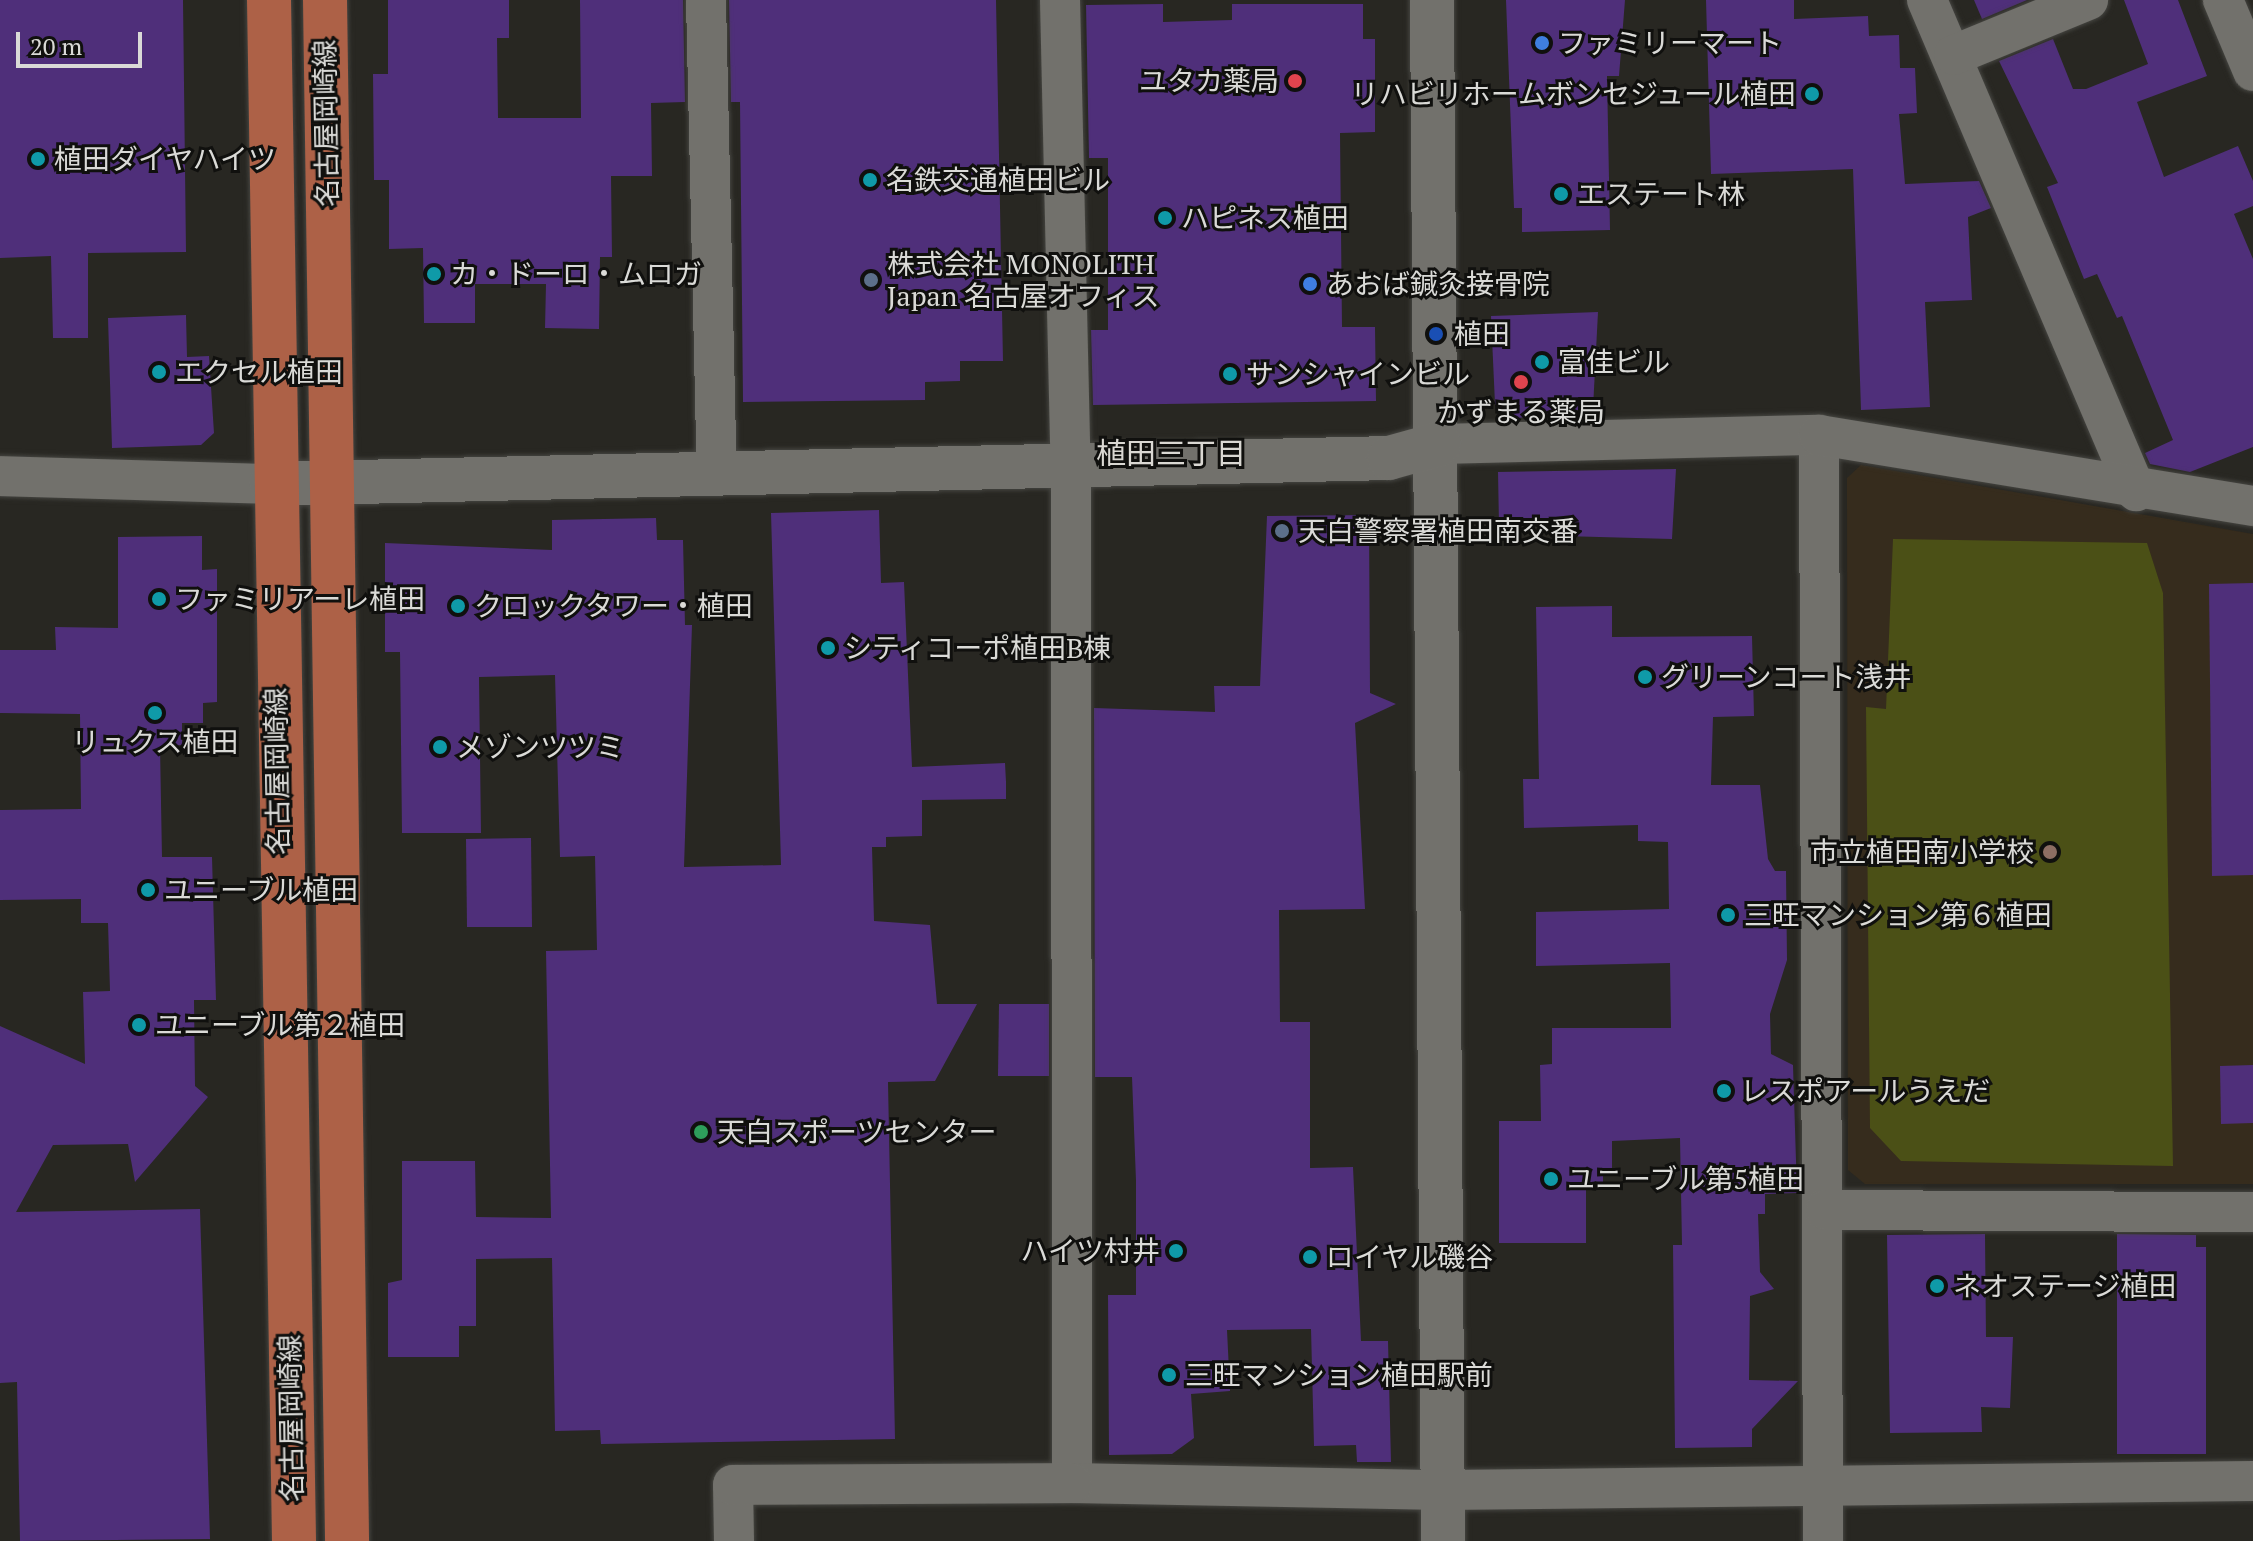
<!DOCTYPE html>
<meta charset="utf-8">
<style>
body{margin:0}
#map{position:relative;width:2253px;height:1541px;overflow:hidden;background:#282722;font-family:"PT Serif","Noto Sans JP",serif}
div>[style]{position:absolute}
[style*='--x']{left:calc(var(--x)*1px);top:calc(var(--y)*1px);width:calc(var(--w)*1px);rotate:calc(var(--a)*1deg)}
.education>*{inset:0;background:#362c1d}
.green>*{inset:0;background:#4b5016}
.building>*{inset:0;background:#4f2f7a}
.roads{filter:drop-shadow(0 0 2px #454541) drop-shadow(0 0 2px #454541)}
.street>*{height:40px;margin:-20px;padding:0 20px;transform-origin:20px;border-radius:20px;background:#72716c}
.secondary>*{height:44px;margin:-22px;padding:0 22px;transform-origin:22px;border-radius:22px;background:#72716c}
.primary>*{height:44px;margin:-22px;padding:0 22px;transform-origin:22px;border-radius:22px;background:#ad6147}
.dots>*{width:22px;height:22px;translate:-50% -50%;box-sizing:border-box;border:4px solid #10100e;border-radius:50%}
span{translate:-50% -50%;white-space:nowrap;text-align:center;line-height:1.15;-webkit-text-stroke:6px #10100e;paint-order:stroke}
.poi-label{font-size:28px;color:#dadad7}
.left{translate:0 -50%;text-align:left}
.right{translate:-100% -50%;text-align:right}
.street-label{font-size:28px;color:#dadad7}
.neighbourhood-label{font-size:30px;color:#dad8d3}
.scale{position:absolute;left:16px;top:32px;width:126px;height:36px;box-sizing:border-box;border:4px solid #dadad7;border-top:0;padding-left:10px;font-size:24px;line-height:28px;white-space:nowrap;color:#dadad7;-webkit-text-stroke:6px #10100e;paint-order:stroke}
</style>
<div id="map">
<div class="education">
<div style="clip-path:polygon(1861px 465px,2253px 534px,2253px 1184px,1865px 1184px,1848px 1170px,1847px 478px)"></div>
</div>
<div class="green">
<div style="clip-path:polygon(1893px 539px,2147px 543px,2163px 593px,2173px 1166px,1901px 1161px,1870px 1128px,1866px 707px,1886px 709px)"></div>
</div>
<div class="building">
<div style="clip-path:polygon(0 0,183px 0,186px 252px,88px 253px,88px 338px,53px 338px,51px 256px,0 258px)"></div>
<div style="clip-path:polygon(388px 0,509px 0,509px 38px,497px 38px,498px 118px,581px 118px,580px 0,683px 0,685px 102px,651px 103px,652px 176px,611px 176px,612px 257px,600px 257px,599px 329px,545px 328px,546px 284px,475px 284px,475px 323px,424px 323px,423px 248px,389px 249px,389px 180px,374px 180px,373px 74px,388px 74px)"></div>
<div style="clip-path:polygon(729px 0,996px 0,1003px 361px,960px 361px,960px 381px,925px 382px,925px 400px,743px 402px,740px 102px,731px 102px)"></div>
<div style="clip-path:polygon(1506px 0,1625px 0,1619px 76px,1607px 76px,1610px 230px,1522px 232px,1522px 208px,1514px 208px)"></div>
<div style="clip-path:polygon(1706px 0,1794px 0,1794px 19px,1868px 16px,1869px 36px,1899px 35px,1900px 68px,1915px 68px,1917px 113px,1899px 114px,1905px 184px,1979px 181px,1991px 208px,1968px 217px,1972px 300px,1925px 302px,1930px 407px,1861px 410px,1853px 169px,1711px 174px)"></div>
<div style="clip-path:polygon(1974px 0,2027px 0,1982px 19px)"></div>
<div style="clip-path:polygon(2124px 0,2178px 0,2207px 76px,2137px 102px,2164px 177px,2238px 146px,2253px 181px,2253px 206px,2234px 214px,2253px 259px,2253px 447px,2190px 472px,2150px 464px,2145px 453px,2173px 440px,2122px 316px,2117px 318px,2097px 274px,2084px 279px,2047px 187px,2058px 183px,1999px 61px,2053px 39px,2073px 89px,2086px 89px,2148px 64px)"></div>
<div style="clip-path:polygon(1163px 4px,1163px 22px,1232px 20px,1232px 4px,1363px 4px,1363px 39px,1375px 39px,1375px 132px,1340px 133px,1342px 327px,1375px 327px,1376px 401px,1093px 405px,1091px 330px,1108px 330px,1108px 158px,1089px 158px,1086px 5px)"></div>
<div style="clip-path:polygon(1598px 312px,1593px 408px,1510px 419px,1495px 404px,1491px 316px)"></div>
<div style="clip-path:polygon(186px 315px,187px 357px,209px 356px,214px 433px,201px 445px,112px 448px,108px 318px)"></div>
<div style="clip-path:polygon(1676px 469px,1672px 539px,1563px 536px,1562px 523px,1499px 525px,1498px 472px)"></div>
<div style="clip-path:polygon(879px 510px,881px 583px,904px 582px,912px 767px,1005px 763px,1006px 782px,1006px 799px,922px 800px,922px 836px,886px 837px,886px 847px,872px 847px,874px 921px,930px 925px,937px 1004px,977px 1004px,935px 1081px,888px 1082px,895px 1439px,601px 1444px,600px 1430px,555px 1431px,552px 1258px,476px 1259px,476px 1326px,459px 1326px,459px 1357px,388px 1357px,388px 1283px,402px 1280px,402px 1161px,475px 1161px,476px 1217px,551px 1218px,546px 951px,597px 950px,595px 856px,560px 857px,555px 675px,479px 677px,481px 833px,402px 833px,400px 652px,385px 652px,385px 543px,552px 550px,552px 520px,656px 518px,657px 540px,683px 540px,685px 625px,692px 625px,684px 867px,781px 865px,771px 513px)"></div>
<div style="clip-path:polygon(1369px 515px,1370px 693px,1396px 704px,1355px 723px,1365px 909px,1279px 910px,1280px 1022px,1310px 1022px,1310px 1168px,1353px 1167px,1361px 1341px,1388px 1341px,1391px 1462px,1357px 1462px,1356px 1445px,1314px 1446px,1311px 1329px,1227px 1330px,1230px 1391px,1191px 1394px,1194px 1438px,1172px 1454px,1109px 1455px,1108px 1295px,1136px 1295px,1136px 1181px,1132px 1077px,1095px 1077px,1094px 708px,1215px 712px,1214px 686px,1260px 686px,1267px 516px)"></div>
<div style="clip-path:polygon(202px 536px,202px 570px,217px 569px,217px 702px,203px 703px,203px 723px,182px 723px,182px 745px,160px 746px,162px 857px,212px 857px,216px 1000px,194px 1000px,195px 1086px,208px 1097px,135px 1182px,128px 1144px,53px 1145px,16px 1212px,200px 1209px,210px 1539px,20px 1541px,17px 1382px,0 1383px,0 1026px,85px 1064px,83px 992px,110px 991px,108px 923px,81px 923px,81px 899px,0 900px,0 810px,81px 809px,80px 714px,0 713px,0 650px,56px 650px,55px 627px,118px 628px,118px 537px)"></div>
<div style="clip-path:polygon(2253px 583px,2253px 875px,2212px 876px,2209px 584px)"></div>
<div style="clip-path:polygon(1612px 606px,1612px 637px,1752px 636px,1754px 716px,1713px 717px,1711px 785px,1760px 785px,1768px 859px,1775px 871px,1786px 871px,1787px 960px,1770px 1014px,1771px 1054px,1793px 1065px,1797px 1193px,1765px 1194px,1765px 1214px,1758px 1214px,1760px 1272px,1774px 1289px,1750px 1296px,1749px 1380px,1798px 1381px,1752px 1429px,1752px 1447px,1675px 1448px,1673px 1245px,1682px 1245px,1680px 1138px,1612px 1141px,1612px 1173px,1603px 1173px,1603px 1184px,1586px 1184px,1586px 1243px,1499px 1243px,1499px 1121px,1541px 1121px,1540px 1065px,1552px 1064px,1552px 1028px,1671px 1028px,1670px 963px,1536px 966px,1536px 912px,1669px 909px,1668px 842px,1638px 841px,1638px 825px,1524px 828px,1523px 779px,1539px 779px,1536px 607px)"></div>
<div style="clip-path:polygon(531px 838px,532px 927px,467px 927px,466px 839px)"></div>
<div style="clip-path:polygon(999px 1004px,1049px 1004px,1049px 1076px,998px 1076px)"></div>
<div style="clip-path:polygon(2253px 1065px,2253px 1123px,2221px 1124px,2220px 1066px)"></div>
<div style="clip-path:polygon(1985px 1234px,1986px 1337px,2013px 1337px,2010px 1408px,1981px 1407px,1982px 1432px,1890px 1433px,1887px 1235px)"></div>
<div style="clip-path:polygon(2117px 1234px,2196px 1235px,2196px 1247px,2206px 1247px,2206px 1454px,2117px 1454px)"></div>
</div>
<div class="roads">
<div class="street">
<div style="--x:706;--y:0;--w:476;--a:88.7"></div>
<div style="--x:1060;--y:0;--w:468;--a:88.7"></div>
<div style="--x:1071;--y:468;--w:1015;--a:89.94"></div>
<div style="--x:1072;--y:1483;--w:371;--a:1.1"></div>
<div style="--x:1443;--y:1490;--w:810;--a:-0.64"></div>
<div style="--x:1927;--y:0;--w:534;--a:66.94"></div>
<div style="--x:2223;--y:0;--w:77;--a:67.1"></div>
<div style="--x:1954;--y:55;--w:145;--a:-22.3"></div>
<div style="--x:1819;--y:435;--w:1106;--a:89.79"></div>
<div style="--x:1439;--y:444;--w:380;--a:-1.4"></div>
<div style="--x:1819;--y:435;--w:440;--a:9.3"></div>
<div style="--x:0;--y:476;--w:271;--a:1.7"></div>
<div style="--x:1826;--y:1210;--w:427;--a:0.3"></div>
<div style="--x:734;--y:1541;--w:56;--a:-91"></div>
<div style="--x:733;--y:1485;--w:339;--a:-0.3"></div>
</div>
<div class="secondary">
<div style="--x:1432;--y:0;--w:1541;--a:89.59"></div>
<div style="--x:271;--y:484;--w:1118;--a:-1.33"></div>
<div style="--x:1389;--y:458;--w:52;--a:-15.6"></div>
</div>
<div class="primary">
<div style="--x:269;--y:0;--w:1541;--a:89.07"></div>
<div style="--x:325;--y:0;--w:1541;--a:89.18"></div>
</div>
</div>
<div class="dots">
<div style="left:1542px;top:43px;background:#3f7fe0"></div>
<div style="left:1295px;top:81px;background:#e0444e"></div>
<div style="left:1812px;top:94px;background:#0f9aa8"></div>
<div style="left:38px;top:159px;background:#0f9aa8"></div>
<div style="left:870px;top:180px;background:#0f9aa8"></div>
<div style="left:1561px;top:194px;background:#0f9aa8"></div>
<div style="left:1165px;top:218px;background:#0f9aa8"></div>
<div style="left:434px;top:274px;background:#0f9aa8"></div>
<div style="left:871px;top:280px;background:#5c6f8a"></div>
<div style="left:1310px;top:284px;background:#3f7fe0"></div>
<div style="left:1436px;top:334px;background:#1a4fb4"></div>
<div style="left:1542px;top:362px;background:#0f9aa8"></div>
<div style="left:159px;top:372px;background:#0f9aa8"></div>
<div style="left:1230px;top:374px;background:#0f9aa8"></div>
<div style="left:1521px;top:382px;background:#e0444e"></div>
<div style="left:1282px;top:531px;background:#5c6f8a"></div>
<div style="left:159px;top:599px;background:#0f9aa8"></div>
<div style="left:458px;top:606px;background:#0f9aa8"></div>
<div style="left:828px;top:648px;background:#0f9aa8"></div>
<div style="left:1645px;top:677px;background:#0f9aa8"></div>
<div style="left:155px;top:713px;background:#0f9aa8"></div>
<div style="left:440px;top:747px;background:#0f9aa8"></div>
<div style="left:2050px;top:852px;background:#8d6e63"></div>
<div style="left:148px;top:890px;background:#0f9aa8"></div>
<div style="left:1728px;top:915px;background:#0f9aa8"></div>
<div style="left:139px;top:1025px;background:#0f9aa8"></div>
<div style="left:1724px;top:1091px;background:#0f9aa8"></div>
<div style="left:701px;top:1132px;background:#2e9e5b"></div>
<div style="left:1551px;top:1179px;background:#0f9aa8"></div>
<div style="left:1176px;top:1251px;background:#0f9aa8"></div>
<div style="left:1310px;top:1257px;background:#0f9aa8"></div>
<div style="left:1937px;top:1286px;background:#0f9aa8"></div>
<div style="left:1169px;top:1375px;background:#0f9aa8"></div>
</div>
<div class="poi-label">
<span class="left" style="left:1558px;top:43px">ファミリーマート</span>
<span class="right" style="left:1279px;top:81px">ユタカ薬局</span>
<span class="right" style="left:1796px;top:94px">リハビリホームボンセジュール植田</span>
<span class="left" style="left:54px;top:159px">植田ダイヤハイツ</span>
<span class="left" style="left:886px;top:180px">名鉄交通植田ビル</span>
<span class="left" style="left:1577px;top:194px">エステート林</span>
<span class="left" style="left:1181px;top:218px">ハピネス植田</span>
<span class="left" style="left:887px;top:280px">株式会社 MONOLITH<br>Japan 名古屋オフィス</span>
<span class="left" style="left:450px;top:274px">カ・ドーロ・ムロガ</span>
<span class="left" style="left:1326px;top:284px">あおば鍼灸接骨院</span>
<span class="left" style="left:1454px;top:334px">植田</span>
<span class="left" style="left:1558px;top:362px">富佳ビル</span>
<span class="left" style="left:175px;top:372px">エクセル植田</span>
<span class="left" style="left:1246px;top:374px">サンシャインビル</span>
<span style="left:1521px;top:412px">かずまる薬局</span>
<span class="left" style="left:1298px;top:531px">天白警察署植田南交番</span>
<span class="left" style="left:175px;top:599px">ファミリアーレ植田</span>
<span class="left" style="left:474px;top:606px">クロックタワー・植田</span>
<span class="left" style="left:844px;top:648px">シティコーポ植田B棟</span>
<span class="left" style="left:1661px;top:677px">グリーンコート浅井</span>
<span style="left:155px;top:742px">リュクス植田</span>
<span class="left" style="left:456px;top:747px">メゾンツツミ</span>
<span class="right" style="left:2034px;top:852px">市立植田南小学校</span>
<span class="left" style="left:164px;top:890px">ユニーブル植田</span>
<span class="left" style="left:1744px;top:915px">三旺マンション第６植田</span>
<span class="left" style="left:155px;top:1025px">ユニーブル第２植田</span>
<span class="left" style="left:1740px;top:1091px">レスポアールうえだ</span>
<span class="left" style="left:717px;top:1132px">天白スポーツセンター</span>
<span class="left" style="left:1567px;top:1179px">ユニーブル第5植田</span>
<span class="right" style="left:1160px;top:1251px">ハイツ村井</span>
<span class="left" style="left:1326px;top:1257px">ロイヤル磯谷</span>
<span class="left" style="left:1953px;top:1286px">ネオステージ植田</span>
<span class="left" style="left:1185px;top:1375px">三旺マンション植田駅前</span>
</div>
<div class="street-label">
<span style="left:326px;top:123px;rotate:-91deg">名古屋岡崎線</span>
<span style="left:277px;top:771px;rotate:-91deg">名古屋岡崎線</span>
<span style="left:291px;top:1418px;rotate:-91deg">名古屋岡崎線</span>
</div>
<div class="neighbourhood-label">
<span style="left:1171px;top:453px">植田三丁目</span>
</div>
<div class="scale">20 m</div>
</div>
